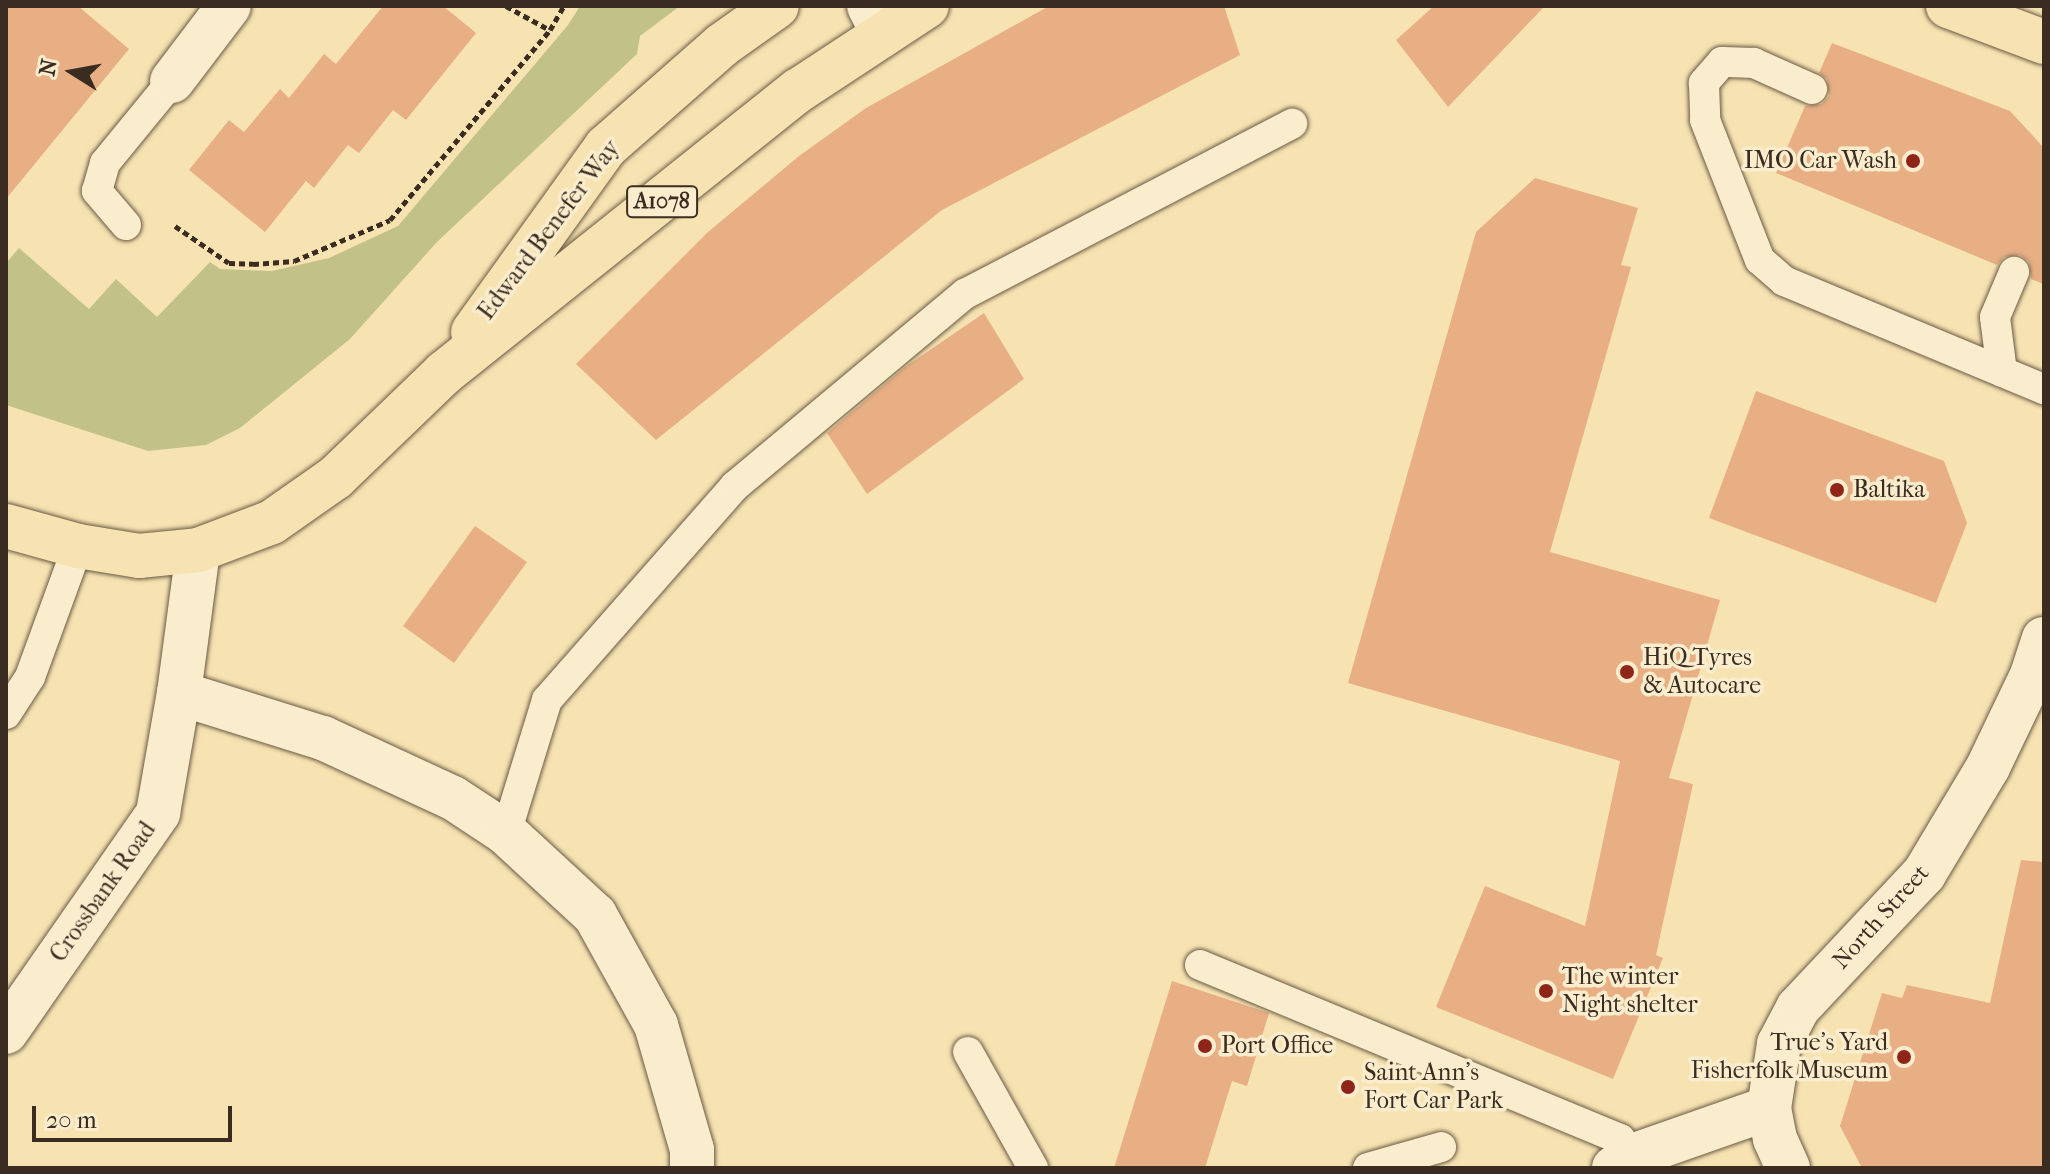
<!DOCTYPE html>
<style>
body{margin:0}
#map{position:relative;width:2050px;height:1174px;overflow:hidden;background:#f7e3b2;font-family:"IM FELL French Canon",serif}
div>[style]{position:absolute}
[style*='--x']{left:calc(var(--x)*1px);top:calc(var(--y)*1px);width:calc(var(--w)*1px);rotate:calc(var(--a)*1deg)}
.green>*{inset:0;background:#c2c288}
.building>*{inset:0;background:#e8af85}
.path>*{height:5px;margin-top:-2.5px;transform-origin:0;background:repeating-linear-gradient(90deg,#3b2c21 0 6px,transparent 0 10px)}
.roads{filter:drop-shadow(0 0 2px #6a5a45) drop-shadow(0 0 2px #6a5a45)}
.lane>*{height:30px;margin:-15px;padding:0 15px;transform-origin:15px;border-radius:15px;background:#faedcd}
.street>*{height:44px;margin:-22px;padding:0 22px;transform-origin:22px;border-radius:22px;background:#faedcd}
.secondary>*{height:44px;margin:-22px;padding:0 22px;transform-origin:22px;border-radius:22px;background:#faedcd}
.primary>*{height:44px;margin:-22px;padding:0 22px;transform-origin:22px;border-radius:22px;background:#f7e3b2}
.dots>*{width:22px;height:22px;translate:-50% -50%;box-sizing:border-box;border:4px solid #faedcd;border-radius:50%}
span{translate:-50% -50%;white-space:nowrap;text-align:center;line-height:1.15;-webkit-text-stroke:7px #faedcd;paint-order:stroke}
.shield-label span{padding:2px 6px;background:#faedcd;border:2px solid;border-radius:6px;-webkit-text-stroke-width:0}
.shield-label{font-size:22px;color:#3b2c21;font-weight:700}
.poi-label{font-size:24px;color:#3b2c21}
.right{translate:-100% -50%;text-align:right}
.left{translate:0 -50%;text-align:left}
.street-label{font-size:24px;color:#3b2c21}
.frame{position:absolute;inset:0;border:8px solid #3b2c21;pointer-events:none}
.north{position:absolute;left:32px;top:32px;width:80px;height:80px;-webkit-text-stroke:6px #faedcd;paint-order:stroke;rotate:281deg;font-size:22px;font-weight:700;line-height:32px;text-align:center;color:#3b2c21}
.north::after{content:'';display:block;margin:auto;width:28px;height:36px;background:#3b2c21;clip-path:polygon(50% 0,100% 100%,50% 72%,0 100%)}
.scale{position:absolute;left:32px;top:1106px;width:200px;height:36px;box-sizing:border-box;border:4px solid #3b2c21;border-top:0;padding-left:10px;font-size:24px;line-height:28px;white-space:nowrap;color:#3b2c21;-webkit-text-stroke:6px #faedcd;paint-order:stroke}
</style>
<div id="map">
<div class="green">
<div style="clip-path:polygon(580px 6px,680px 6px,640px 36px,637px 54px,437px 242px,350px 339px,240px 428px,206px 445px,148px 451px,6px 405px,6px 263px,19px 248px,89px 309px,116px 279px,157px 317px,210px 262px,220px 269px,272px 271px,329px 258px,398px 226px,568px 25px)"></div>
</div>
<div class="building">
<div style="clip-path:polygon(6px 6px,78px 6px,129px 49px,6px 199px)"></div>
<div style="clip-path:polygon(383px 6px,443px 6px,476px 33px,406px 120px,393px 110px,359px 153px,348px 145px,314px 188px,306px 181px,265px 232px,189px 170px,229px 120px,244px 132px,280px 89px,289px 98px,324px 54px,336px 64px)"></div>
<div style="clip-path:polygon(1049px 6px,1224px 6px,1240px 55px,942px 210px,656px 440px,576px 364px,708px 232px,799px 156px,866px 108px)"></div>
<div style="clip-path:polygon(1434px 6px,1545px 6px,1448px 107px,1396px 40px)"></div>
<div style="clip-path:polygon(1832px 43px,2010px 111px,2044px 148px,2044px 284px,2031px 279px,2029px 262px,2020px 255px,2004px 257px,1997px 265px,1776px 173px,1805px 106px,1822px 104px,1829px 96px,1827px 79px,1819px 73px)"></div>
<div style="clip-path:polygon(1535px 178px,1638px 208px,1621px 265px,1631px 267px,1550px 552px,1720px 600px,1669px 778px,1693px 784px,1656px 955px,1663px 958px,1613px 1079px,1436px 1007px,1485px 886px,1585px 926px,1620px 761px,1348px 683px,1476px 232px)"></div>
<div style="clip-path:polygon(984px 313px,1024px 379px,867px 494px,827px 433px,905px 367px)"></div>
<div style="clip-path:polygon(1756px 391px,1944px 461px,1967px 523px,1936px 603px,1709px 518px)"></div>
<div style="clip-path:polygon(475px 526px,527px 562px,454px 663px,403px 626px)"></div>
<div style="clip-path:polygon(2021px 860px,2044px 862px,2044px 1168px,1862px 1168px,1840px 1126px,1882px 993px,1902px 998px,1907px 985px,1990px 1003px)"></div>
<div style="clip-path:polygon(1172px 981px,1269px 1013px,1247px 1086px,1232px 1081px,1205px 1168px,1114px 1168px)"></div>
</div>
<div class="path">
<div style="--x:506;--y:6;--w:50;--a:28.6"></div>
<div style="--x:175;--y:226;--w:65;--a:34.4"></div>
<div style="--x:229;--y:263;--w:24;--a:2"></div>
<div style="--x:253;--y:264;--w:41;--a:-4.2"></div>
<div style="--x:294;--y:261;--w:104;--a:-23.1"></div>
<div style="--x:390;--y:220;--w:248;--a:-49.9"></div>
<div style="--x:550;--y:30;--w:28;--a:-60"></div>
</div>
<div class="roads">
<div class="lane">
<div style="--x:1812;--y:89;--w:64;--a:-155.9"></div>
<div style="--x:1754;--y:63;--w:32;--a:-178"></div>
<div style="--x:1722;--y:62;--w:28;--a:131"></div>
<div style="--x:1704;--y:83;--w:37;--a:88"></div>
<div style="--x:1705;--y:120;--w:150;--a:68.6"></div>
<div style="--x:1760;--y:260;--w:32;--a:41"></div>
<div style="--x:1784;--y:281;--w:282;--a:22.6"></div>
<div style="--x:126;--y:225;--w:45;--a:-130.5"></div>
<div style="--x:97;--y:191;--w:29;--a:-74"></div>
<div style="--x:105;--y:163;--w:106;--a:-50.7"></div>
<div style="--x:2002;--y:372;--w:55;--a:-97.3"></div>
<div style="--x:1995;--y:317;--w:49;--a:-67.1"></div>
<div style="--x:6;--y:714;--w:44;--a:-57"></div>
<div style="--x:30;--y:677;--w:140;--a:-69.9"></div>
<div style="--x:506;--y:833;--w:139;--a:-72.9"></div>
<div style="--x:547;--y:700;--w:285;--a:-48.7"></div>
<div style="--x:735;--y:486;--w:300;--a:-39.9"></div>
<div style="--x:965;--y:294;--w:369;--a:-27.5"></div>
<div style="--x:1200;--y:965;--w:455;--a:22.5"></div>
<div style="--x:1620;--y:1139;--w:21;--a:55"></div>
<div style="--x:968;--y:1052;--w:133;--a:60.7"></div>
<div style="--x:1368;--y:1168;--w:76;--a:-16"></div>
</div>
<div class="street">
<div style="--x:172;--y:81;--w:94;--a:-52.8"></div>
<div style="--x:179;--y:693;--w:151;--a:17.4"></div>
<div style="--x:323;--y:738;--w:143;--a:24.8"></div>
<div style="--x:453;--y:798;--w:64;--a:33.4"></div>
<div style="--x:506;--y:833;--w:121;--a:42.7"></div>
<div style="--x:595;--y:915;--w:126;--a:61"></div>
<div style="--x:656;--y:1025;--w:130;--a:73.9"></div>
<div style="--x:692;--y:1150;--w:18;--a:90"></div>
<div style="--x:6;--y:1032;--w:267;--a:-55.2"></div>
<div style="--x:158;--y:813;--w:122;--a:-80.1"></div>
<div style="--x:179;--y:693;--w:144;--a:-82.4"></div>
</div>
<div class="secondary">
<div style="--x:869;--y:6;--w:30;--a:63"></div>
<div style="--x:1614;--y:1168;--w:22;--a:-34"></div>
<div style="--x:1632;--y:1156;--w:145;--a:-19.3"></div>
<div style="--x:1788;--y:1168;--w:32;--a:-114"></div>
<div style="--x:1775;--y:1139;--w:32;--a:-101"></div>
<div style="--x:1769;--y:1108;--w:65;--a:-81.1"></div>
<div style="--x:1779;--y:1044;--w:41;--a:-62.2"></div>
<div style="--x:1798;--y:1008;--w:184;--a:-46.8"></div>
<div style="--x:1924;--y:874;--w:125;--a:-59.1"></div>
<div style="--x:1988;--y:767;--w:102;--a:-64.4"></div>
<div style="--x:2032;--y:675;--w:38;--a:-72"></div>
</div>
<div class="primary">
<div style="--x:1948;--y:6;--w:103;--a:20.6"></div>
<div style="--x:473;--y:332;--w:228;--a:-54.3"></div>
<div style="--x:606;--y:147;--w:154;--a:-41.3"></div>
<div style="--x:722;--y:45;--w:67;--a:-35.3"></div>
<div style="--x:6;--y:526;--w:75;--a:15.5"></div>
<div style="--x:78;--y:546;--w:62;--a:9.3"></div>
<div style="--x:139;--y:556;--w:59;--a:-5.8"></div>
<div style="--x:198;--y:550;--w:79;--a:-20.7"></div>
<div style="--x:272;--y:522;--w:78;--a:-35.1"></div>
<div style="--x:336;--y:477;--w:150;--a:-43.9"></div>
<div style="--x:444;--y:373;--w:454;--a:-38.6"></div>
<div style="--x:799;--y:90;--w:153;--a:-33.3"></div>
</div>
</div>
<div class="dots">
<div style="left:1913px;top:161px;background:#8f2418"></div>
<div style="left:1837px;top:490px;background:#8f2418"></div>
<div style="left:1627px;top:672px;background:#8f2418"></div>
<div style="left:1546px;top:991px;background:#8f2418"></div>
<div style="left:1205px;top:1046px;background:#8f2418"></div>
<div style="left:1904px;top:1057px;background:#8f2418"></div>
<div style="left:1348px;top:1087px;background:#8f2418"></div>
</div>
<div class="shield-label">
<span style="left:662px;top:202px">A1078</span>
</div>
<div class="poi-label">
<span class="right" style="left:1897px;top:161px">IMO Car Wash</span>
<span class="left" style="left:1853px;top:490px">Baltika</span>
<span class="left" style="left:1643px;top:672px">HiQ Tyres<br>&amp; Autocare</span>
<span class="left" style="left:1562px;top:991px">The winter<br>Night shelter</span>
<span class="right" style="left:1888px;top:1057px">True's Yard<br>Fisherfolk Museum</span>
<span class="left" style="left:1221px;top:1046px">Port Office</span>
<span class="left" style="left:1364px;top:1087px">Saint Ann's<br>Fort Car Park</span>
</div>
<div class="street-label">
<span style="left:549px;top:230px;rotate:-53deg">Edward Benefer Way</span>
<span style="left:103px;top:892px;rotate:-55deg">Crossbank Road</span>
<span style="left:1881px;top:917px;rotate:-48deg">North Street</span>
</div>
<div class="frame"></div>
<div class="north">N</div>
<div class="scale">20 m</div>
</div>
